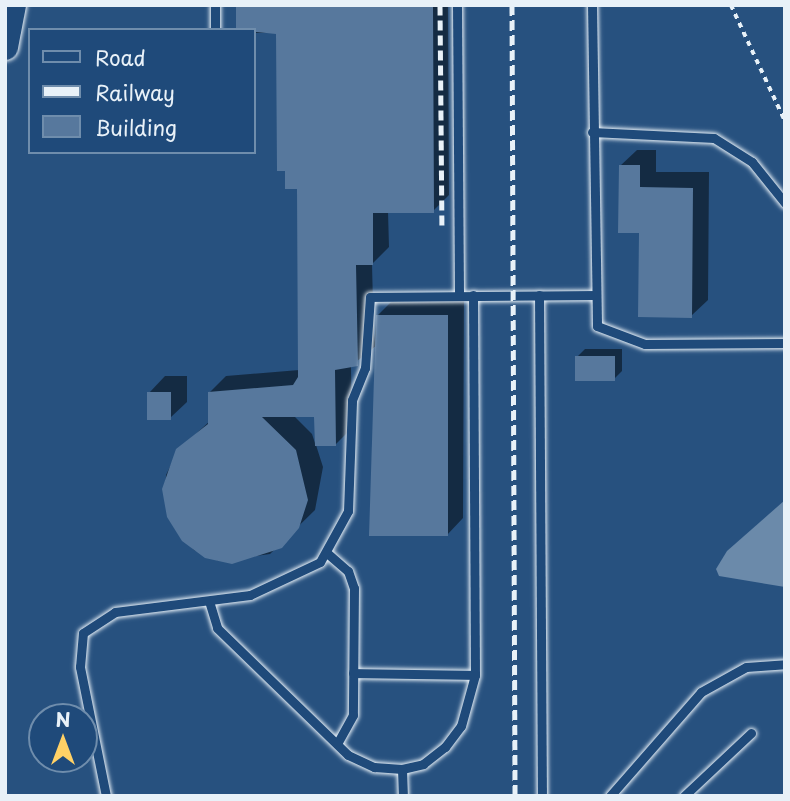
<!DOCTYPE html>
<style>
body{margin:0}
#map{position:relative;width:790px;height:801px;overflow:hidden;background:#27517f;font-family:"Playpen Sans",sans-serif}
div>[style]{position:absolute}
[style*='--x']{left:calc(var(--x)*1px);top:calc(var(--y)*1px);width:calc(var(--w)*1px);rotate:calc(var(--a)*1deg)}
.water>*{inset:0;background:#6b8aaa}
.shadow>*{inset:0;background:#0007}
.building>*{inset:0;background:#57789d}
.path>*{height:3.5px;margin-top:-1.75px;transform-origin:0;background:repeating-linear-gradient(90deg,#e8f1f8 0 5px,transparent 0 10px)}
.roads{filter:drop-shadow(0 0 2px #e8f1f8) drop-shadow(0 0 2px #e8f1f8)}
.lane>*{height:9px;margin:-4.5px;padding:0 4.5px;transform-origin:4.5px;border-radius:4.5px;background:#1f4a7a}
.primary>*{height:26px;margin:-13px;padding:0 13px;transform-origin:13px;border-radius:13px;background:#1f4a7a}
.rail>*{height:5px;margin-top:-2.5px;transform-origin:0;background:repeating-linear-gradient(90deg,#e8f1f8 0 10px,transparent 0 15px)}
span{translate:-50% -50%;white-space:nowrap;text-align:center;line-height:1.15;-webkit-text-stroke:5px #1f4a7a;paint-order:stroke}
.frame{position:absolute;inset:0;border:7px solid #e8f1f8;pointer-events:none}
.legend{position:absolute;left:28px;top:28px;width:228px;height:126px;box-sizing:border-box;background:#1f4a7a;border:2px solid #6f8dac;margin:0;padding:9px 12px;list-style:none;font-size:21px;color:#e8f1f8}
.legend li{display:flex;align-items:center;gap:14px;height:35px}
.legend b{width:35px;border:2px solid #6f8dac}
.north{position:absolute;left:28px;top:703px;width:70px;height:70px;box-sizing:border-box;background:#1f4a7a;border:2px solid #6f8dac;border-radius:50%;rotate:0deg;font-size:19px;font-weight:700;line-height:28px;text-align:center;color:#e8f1f8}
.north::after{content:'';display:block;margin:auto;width:24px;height:32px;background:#ffd166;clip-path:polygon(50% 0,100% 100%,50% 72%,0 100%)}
</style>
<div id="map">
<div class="water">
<div style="clip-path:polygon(785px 500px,785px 587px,719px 576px,716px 569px,727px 551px)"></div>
</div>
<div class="shadow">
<div style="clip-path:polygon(evenodd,238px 5px,448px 5px,449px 195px,433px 211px,388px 211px,389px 247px,372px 264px,374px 342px,377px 316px,394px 299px,464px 299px,463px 518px,447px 535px,377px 345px,351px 366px,352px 428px,335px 445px,316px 445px,323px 467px,315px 510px,270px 554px,219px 561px,194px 550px,175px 529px,165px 503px,166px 475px,178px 450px,210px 421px,210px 392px,226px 376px,299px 370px,298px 188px,278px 33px,254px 33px,238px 5px,293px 415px,316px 415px,315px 443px,312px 434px,293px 415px)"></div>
<div style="clip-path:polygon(637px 150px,656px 150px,656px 172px,709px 172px,708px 300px,691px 316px,620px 166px)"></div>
<div style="clip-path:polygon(585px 349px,622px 349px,622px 371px,614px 379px,577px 357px)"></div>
<div style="clip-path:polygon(165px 376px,187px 376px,187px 402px,170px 418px,149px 393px)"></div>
</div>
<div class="building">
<div style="clip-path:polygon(236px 5px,433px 5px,434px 213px,373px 213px,373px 265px,356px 265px,358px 366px,335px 370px,336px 446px,315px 446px,314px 417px,262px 417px,296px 450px,308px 500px,299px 528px,282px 548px,232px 564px,205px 558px,182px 541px,167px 517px,162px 489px,176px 449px,208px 424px,208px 392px,293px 385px,298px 377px,297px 189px,285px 189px,285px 171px,277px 171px,276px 34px,236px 30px)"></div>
<div style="clip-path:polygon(619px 165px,640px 165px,640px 187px,693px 188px,692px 318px,638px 317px,639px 233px,618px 233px)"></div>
<div style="clip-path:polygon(376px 315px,448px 315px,448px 536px,369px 536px)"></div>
<div style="clip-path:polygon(575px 356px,615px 356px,615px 381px,575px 381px)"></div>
<div style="clip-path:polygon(147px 392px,171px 392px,171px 420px,147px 420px)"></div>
</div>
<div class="path">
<div style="--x:731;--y:5;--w:128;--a:65"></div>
</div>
<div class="roads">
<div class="lane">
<div style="--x:215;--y:5;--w:25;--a:90"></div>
<div style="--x:457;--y:5;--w:290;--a:89.6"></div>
<div style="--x:592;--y:5;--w:321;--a:89.1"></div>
<div style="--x:597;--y:326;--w:51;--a:20.6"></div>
<div style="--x:645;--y:344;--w:140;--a:-0.4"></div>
<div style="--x:592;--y:132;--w:122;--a:2.8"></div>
<div style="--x:714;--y:138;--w:45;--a:32.3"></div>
<div style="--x:752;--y:162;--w:53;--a:51.2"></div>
<div style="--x:539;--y:295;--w:501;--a:89.66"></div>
<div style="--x:327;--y:553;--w:28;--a:41"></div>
<div style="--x:348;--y:571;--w:18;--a:71"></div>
<div style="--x:354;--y:588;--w:127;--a:90.5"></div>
<div style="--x:353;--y:715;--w:33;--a:119"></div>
<div style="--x:209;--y:601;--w:28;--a:73"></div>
<div style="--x:217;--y:628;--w:182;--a:44.1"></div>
<div style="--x:348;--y:755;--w:29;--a:25"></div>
<div style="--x:374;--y:767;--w:28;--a:4"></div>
<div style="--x:402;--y:769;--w:22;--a:-13"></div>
<div style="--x:423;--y:764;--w:28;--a:-38"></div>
<div style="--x:445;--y:747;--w:26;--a:-53"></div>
<div style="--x:461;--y:726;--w:53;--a:-74.6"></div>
<div style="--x:475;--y:675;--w:380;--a:-90.3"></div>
<div style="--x:353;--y:673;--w:122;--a:0.9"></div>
<div style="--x:402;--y:769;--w:27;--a:88"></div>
<div style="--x:106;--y:796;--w:132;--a:-101.4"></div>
<div style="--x:80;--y:667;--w:34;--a:-85"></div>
<div style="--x:83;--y:633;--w:38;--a:-33"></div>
<div style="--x:115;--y:612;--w:136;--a:-7.2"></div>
<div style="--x:250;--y:595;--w:77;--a:-25.2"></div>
<div style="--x:320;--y:562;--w:58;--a:-61.2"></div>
<div style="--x:348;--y:511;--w:111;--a:-87.9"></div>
<div style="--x:352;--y:400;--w:35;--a:-68"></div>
<div style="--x:365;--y:368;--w:71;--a:-86"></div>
<div style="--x:370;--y:297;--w:222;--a:-0.5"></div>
<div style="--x:610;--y:796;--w:138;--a:-48.8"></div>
<div style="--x:701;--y:692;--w:51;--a:-29.1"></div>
<div style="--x:746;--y:667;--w:39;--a:-4"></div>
<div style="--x:684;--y:796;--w:92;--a:-43.2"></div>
</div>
<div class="primary">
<div style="--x:5;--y:47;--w:43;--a:-79.2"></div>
</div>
</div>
<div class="rail">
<div style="--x:440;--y:5;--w:220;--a:89.5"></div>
<div style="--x:512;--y:5;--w:791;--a:89.78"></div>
</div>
<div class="frame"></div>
<ul class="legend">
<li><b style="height:9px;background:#1f4a7a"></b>Road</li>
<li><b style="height:9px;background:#e8f1f8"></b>Railway</li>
<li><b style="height:19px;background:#57789d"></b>Building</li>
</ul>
<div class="north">N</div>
</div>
